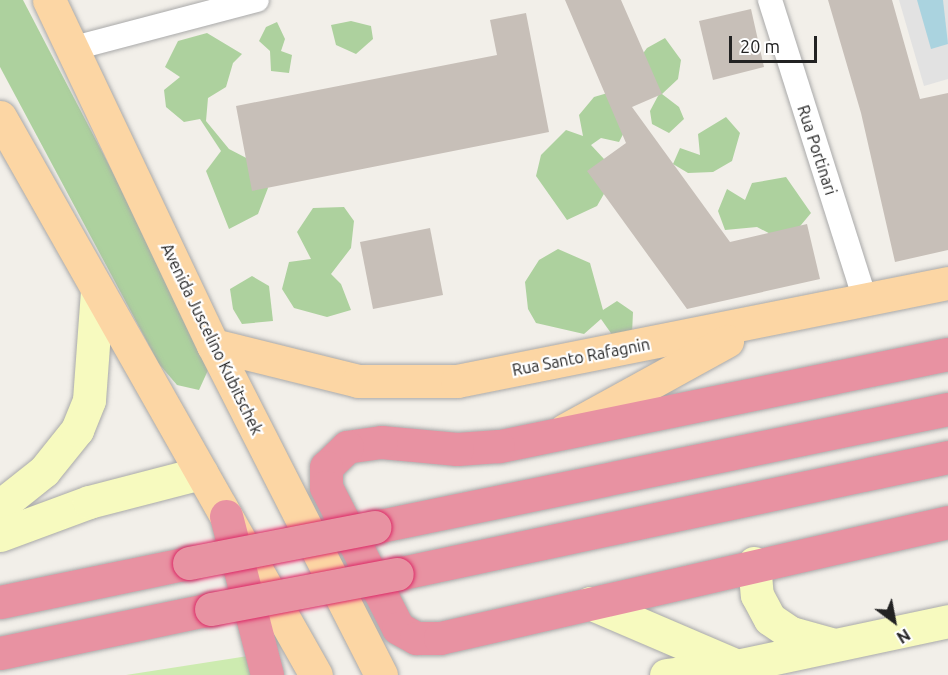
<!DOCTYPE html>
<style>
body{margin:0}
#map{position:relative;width:948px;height:675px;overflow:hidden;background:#f2efe9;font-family:Ubuntu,sans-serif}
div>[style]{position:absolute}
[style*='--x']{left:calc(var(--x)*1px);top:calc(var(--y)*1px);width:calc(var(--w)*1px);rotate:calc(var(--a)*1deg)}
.grass>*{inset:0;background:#cdebb0}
.forest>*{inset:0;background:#add19e}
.parking>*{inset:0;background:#e2e2e2}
.water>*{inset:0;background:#aad3df}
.building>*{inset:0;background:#c7bfb8}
.roads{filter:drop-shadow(0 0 2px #a9a9a9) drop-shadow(0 0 2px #a9a9a9)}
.street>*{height:24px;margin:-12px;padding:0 12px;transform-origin:12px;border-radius:12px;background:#fff}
.secondary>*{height:33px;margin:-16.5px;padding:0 16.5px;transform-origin:16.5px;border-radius:16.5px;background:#f7fabf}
.primary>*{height:33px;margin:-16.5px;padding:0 16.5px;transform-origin:16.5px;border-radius:16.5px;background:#fcd6a4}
.highway>*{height:33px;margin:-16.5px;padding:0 16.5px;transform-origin:16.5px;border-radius:16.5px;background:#e892a2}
.bridges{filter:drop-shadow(0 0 2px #dc2a67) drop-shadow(0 0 2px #dc2a67)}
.highway-bridge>*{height:33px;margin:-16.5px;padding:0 16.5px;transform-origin:16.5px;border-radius:16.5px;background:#e892a2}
span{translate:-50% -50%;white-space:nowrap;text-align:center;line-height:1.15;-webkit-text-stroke:4.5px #fff;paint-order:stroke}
.street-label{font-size:16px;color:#222}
.north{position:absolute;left:864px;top:591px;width:60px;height:60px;-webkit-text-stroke:4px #fff;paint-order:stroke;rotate:148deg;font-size:16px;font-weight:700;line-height:24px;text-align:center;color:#222}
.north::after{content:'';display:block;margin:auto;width:21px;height:27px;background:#222;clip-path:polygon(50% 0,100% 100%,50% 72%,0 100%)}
.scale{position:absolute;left:729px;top:36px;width:88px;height:27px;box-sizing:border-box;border:3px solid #222;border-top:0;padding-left:8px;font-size:18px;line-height:21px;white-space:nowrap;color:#222;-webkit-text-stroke:4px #fff;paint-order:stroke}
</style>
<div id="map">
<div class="grass">
<div style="clip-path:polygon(248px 656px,256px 675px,126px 675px)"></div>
</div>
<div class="forest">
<div style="clip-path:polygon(0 0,23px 0,198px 336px,209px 368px,199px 390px,177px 385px,159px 364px,0 67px)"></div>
<div style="clip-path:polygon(351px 21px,371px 26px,373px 39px,356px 54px,336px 45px,331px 25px)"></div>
<div style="clip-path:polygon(277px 22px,285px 39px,281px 51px,292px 55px,289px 73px,271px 71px,270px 51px,259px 41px,266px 27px)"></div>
<div style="clip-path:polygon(207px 33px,242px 54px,233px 63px,226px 87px,208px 98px,206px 121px,229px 149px,254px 162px,268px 188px,258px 214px,229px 229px,206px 171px,221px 151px,200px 119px,184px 122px,166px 107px,164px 90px,180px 77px,165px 67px,178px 41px)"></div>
<div style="clip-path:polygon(665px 38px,681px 60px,678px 79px,662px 94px,679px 107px,684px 119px,669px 133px,652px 124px,650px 111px,659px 94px,636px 63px,647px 48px)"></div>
<div style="clip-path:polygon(611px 92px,633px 115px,619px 142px,601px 138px,591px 145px,604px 159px,609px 185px,597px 206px,567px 220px,536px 176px,541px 155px,566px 130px,583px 136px,579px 115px,594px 97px)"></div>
<div style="clip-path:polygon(726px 117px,740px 133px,732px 161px,713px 172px,688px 173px,673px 164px,680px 148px,700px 155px,698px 134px)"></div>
<div style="clip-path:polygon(786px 177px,811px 213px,796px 231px,780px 239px,757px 227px,725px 230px,718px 211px,727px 189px,745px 200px,752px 183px)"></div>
<div style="clip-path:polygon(344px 207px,354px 221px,351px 248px,331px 274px,341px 284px,351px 310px,327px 317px,294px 308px,282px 289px,289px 262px,311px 259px,297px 232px,313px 208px)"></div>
<div style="clip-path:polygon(558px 249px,590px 263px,603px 310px,617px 301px,633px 312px,632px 334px,613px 336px,601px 319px,584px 334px,536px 323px,528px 309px,525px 282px,539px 260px)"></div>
<div style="clip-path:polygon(252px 276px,269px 286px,273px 321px,242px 324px,233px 309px,230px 289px)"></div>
</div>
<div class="parking">
<div style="clip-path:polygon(899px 0,948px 0,948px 79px,924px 86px)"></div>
</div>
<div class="water">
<div style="clip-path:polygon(917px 0,943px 0,948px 44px,931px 49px)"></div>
</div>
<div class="building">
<div style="clip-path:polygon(565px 0,621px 0,662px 94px,632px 107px,730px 242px,807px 224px,820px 279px,687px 309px,587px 171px,626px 143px)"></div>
<div style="clip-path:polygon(828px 0,892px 0,920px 99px,948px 93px,948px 250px,895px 262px,861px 113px)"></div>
<div style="clip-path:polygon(751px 9px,764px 67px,713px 80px,699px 21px)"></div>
<div style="clip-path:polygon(526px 13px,549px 132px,252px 191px,236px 106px,497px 55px,490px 20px)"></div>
<div style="clip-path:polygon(430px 228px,443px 295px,373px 309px,360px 242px)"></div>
</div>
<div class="roads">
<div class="street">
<div style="--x:770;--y:0;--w:315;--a:72.4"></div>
<div style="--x:74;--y:48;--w:189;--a:-14.7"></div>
</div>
<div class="secondary">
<div style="--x:0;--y:506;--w:56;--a:-38.5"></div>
<div style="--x:44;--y:471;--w:53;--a:-51.2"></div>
<div style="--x:77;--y:430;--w:32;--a:-68"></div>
<div style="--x:89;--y:400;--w:110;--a:-85.8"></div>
<div style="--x:0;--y:535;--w:95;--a:-20.3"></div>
<div style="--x:89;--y:502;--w:116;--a:-14.5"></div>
<div style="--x:754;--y:563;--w:32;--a:85"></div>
<div style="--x:757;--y:595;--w:27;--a:62"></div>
<div style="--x:770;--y:619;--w:25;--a:34"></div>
<div style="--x:791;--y:633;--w:41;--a:15.4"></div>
<div style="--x:590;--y:603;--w:160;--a:23.2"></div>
<div style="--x:666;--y:675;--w:72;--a:-7.2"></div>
<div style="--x:737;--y:666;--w:216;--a:-12"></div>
</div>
<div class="primary">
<div style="--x:49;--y:0;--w:382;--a:64.6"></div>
<div style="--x:213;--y:345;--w:370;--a:63"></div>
<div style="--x:0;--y:117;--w:641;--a:60.48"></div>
<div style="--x:213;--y:345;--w:149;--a:13.9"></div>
<div style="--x:358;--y:381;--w:99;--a:0"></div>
<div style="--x:457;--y:381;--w:501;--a:-11.29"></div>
<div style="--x:565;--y:430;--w:185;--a:-28.8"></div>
</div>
<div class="highway">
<div style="--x:948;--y:354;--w:459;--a:168.4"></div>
<div style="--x:498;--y:446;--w:41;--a:175.8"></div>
<div style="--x:457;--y:449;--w:76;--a:-174.7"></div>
<div style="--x:381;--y:442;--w:34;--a:172"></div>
<div style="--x:347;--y:447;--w:29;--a:136"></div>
<div style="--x:326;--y:467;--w:20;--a:90"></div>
<div style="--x:326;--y:487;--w:158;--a:62.9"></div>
<div style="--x:398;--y:628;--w:21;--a:29"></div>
<div style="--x:416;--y:638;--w:24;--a:0"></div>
<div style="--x:440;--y:638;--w:521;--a:-12.86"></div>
<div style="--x:226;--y:516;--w:164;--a:75.5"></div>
<div style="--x:375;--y:527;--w:585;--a:-11.64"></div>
<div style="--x:397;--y:574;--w:563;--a:-11.99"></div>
<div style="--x:0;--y:602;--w:193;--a:-11.7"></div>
<div style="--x:0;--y:653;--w:216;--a:-11.8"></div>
</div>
</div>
<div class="bridges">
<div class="highway-bridge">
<div style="--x:189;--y:563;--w:189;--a:-11"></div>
<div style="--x:211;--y:609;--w:189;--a:-10.7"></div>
</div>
</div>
<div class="street-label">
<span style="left:817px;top:150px;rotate:72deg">Rua Portinari</span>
<span style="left:212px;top:339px;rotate:64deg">Avenida Juscelino Kubitschek</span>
<span style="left:581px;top:357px;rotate:-11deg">Rua Santo Rafagnin</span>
</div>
<div class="north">N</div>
<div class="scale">20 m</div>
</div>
